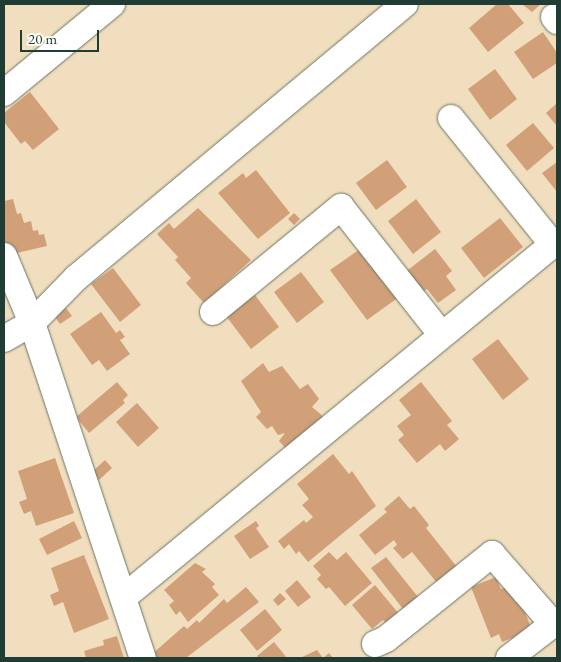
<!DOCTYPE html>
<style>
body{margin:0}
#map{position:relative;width:561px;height:662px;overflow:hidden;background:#f1debe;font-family:"EB Garamond",serif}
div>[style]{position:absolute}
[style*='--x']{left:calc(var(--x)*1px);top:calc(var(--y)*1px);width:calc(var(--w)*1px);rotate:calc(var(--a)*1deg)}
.building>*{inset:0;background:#d1a079}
.roads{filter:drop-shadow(0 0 1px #687564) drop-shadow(0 0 1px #687564)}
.minor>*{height:26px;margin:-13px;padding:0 13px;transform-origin:13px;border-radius:13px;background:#fff}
span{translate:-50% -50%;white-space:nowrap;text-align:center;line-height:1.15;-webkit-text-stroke:4.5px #fdfcf7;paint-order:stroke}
.frame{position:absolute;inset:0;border:5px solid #1f3d34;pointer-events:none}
.scale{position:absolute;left:20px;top:30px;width:79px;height:22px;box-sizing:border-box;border:2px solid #1f3d34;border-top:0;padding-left:6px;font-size:15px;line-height:18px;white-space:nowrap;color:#1f3d34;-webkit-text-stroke:4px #fdfcf7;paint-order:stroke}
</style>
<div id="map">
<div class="building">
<div style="clip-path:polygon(497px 4px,508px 4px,524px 23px,488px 52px,469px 28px)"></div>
<div style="clip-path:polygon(522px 4px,541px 4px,532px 12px)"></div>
<div style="clip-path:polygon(543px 32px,557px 53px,557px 63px,533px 79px,514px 52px)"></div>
<div style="clip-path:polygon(495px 69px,517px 99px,490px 120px,468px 89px)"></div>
<div style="clip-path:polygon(30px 92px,59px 129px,33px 150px,25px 141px,21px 144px,4px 122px,4px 113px)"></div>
<div style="clip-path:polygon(557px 103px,557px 126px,546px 113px)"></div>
<div style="clip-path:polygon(533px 123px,554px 148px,527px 171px,506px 145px)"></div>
<div style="clip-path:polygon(387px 160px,407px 187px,376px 210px,356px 183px)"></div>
<div style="clip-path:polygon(557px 162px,557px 192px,542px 173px)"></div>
<div style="clip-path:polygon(256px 170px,290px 213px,258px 239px,218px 193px,243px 173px,246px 178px)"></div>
<div style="clip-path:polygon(13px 199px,17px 214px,21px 213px,24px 223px,31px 221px,33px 231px,38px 230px,39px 235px,44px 234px,47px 246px,12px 254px,5px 247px,4px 201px)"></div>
<div style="clip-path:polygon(416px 199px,441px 232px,413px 254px,388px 221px)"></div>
<div style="clip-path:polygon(198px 208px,251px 260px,204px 303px,186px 283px,191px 278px,175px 260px,178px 257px,157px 234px,169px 223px,174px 229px)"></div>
<div style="clip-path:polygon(294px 213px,300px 219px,294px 225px,288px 219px)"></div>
<div style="clip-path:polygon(500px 218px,523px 247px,484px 278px,461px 248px)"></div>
<div style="clip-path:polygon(363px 247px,399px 297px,367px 320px,330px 270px)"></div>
<div style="clip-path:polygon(435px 249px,452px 271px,446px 276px,456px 290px,438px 303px,427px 289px,420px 294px,404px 273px)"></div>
<div style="clip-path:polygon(113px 268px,141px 305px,120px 322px,91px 284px)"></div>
<div style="clip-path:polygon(301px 272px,324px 302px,297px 323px,274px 292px)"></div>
<div style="clip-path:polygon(255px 295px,279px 327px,251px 349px,226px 316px)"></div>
<div style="clip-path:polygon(66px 308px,72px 316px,60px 324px,55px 317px)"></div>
<div style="clip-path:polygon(101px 312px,116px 333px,120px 330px,125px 337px,120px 340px,130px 354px,107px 371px,99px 360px,92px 365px,70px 334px)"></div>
<div style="clip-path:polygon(498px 339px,529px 379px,503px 400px,472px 359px)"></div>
<div style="clip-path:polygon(263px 363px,269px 372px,282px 366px,300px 389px,308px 384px,319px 399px,312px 407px,331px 423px,291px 454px,279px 441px,285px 433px,278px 435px,272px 426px,267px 429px,256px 417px,261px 412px,241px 381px)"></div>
<div style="clip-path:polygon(117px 382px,128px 395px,123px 400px,125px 403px,89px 433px,76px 417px)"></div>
<div style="clip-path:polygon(421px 382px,452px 421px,447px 425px,459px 439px,445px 451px,440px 444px,417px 463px,398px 440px,404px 435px,397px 426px,411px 415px,399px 400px)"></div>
<div style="clip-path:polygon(137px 403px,159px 428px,138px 447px,116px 422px)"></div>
<div style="clip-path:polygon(333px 454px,349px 474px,352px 471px,376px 506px,308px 562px,299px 551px,296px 554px,289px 544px,284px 549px,278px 541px,304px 520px,306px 523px,313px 517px,302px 505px,309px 499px,297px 484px)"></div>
<div style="clip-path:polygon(55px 458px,74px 513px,36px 526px,31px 511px,24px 514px,19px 502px,27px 499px,18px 471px)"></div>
<div style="clip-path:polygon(105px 460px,112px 468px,99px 480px,92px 472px)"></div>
<div style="clip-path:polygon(399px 496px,410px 509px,414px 506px,429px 525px,426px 528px,457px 567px,437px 583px,412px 552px,403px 559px,393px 548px,397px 545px,394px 540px,375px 555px,359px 535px,387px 512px,384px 509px)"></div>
<div style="clip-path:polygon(74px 521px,82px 538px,47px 555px,39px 539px)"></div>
<div style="clip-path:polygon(256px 521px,259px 526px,256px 528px,269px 547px,250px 559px,234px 536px)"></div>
<div style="clip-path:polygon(329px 552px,337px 560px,346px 552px,372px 583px,345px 606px,329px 587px,326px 589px,317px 579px,321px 575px,313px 566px)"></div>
<div style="clip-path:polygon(84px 555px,109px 619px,74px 633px,63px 602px,54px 606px,50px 595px,59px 591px,51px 568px)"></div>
<div style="clip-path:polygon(386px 557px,418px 597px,403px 609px,371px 568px)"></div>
<div style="clip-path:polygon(195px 563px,206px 569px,202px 572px,215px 584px,212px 587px,219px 595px,188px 622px,180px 611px,176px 615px,169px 605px,174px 601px,164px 590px)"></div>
<div style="clip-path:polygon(496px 577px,501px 589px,509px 586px,515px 602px,520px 600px,532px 630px,502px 642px,499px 634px,491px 638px,471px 587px)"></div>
<div style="clip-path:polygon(297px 580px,311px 597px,298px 607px,285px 591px)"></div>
<div style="clip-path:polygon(375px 585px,399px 614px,387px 624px,383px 620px,372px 629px,352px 605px)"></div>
<div style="clip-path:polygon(246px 587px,259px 602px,186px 658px,154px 658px,151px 655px,184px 626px,187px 629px,197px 620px,199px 623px,224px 599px,227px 603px)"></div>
<div style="clip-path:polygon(280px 593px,286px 599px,278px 606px,273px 600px)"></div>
<div style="clip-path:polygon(265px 609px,282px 630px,257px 651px,240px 630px)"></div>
<div style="clip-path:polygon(117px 636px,124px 658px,86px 658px,84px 651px,104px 645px,103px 640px)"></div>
<div style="clip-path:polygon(274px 642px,287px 658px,258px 658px,257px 656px)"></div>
<div style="clip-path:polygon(317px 650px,323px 658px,329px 653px,333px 658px,300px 658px)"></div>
</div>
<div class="roads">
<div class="minor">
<div style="--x:554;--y:17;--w:5;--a:53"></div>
<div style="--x:4;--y:93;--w:140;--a:-39.5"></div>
<div style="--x:451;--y:118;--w:163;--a:51.2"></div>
<div style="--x:4;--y:256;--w:73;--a:67.3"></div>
<div style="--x:32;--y:323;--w:353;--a:71.7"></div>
<div style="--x:213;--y:312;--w:166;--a:-39.4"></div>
<div style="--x:341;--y:207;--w:162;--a:51.8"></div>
<div style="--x:4;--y:339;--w:32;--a:-30"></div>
<div style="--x:32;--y:323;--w:63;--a:-45.6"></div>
<div style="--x:76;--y:278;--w:428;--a:-39.8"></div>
<div style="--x:124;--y:597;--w:561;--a:-39.43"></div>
<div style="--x:375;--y:644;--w:12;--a:-24"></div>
<div style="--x:386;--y:639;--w:136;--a:-38.7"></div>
<div style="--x:492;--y:554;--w:93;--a:48.9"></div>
<div style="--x:509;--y:658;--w:61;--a:-37.6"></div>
</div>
</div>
<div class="frame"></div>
<div class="scale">20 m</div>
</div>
